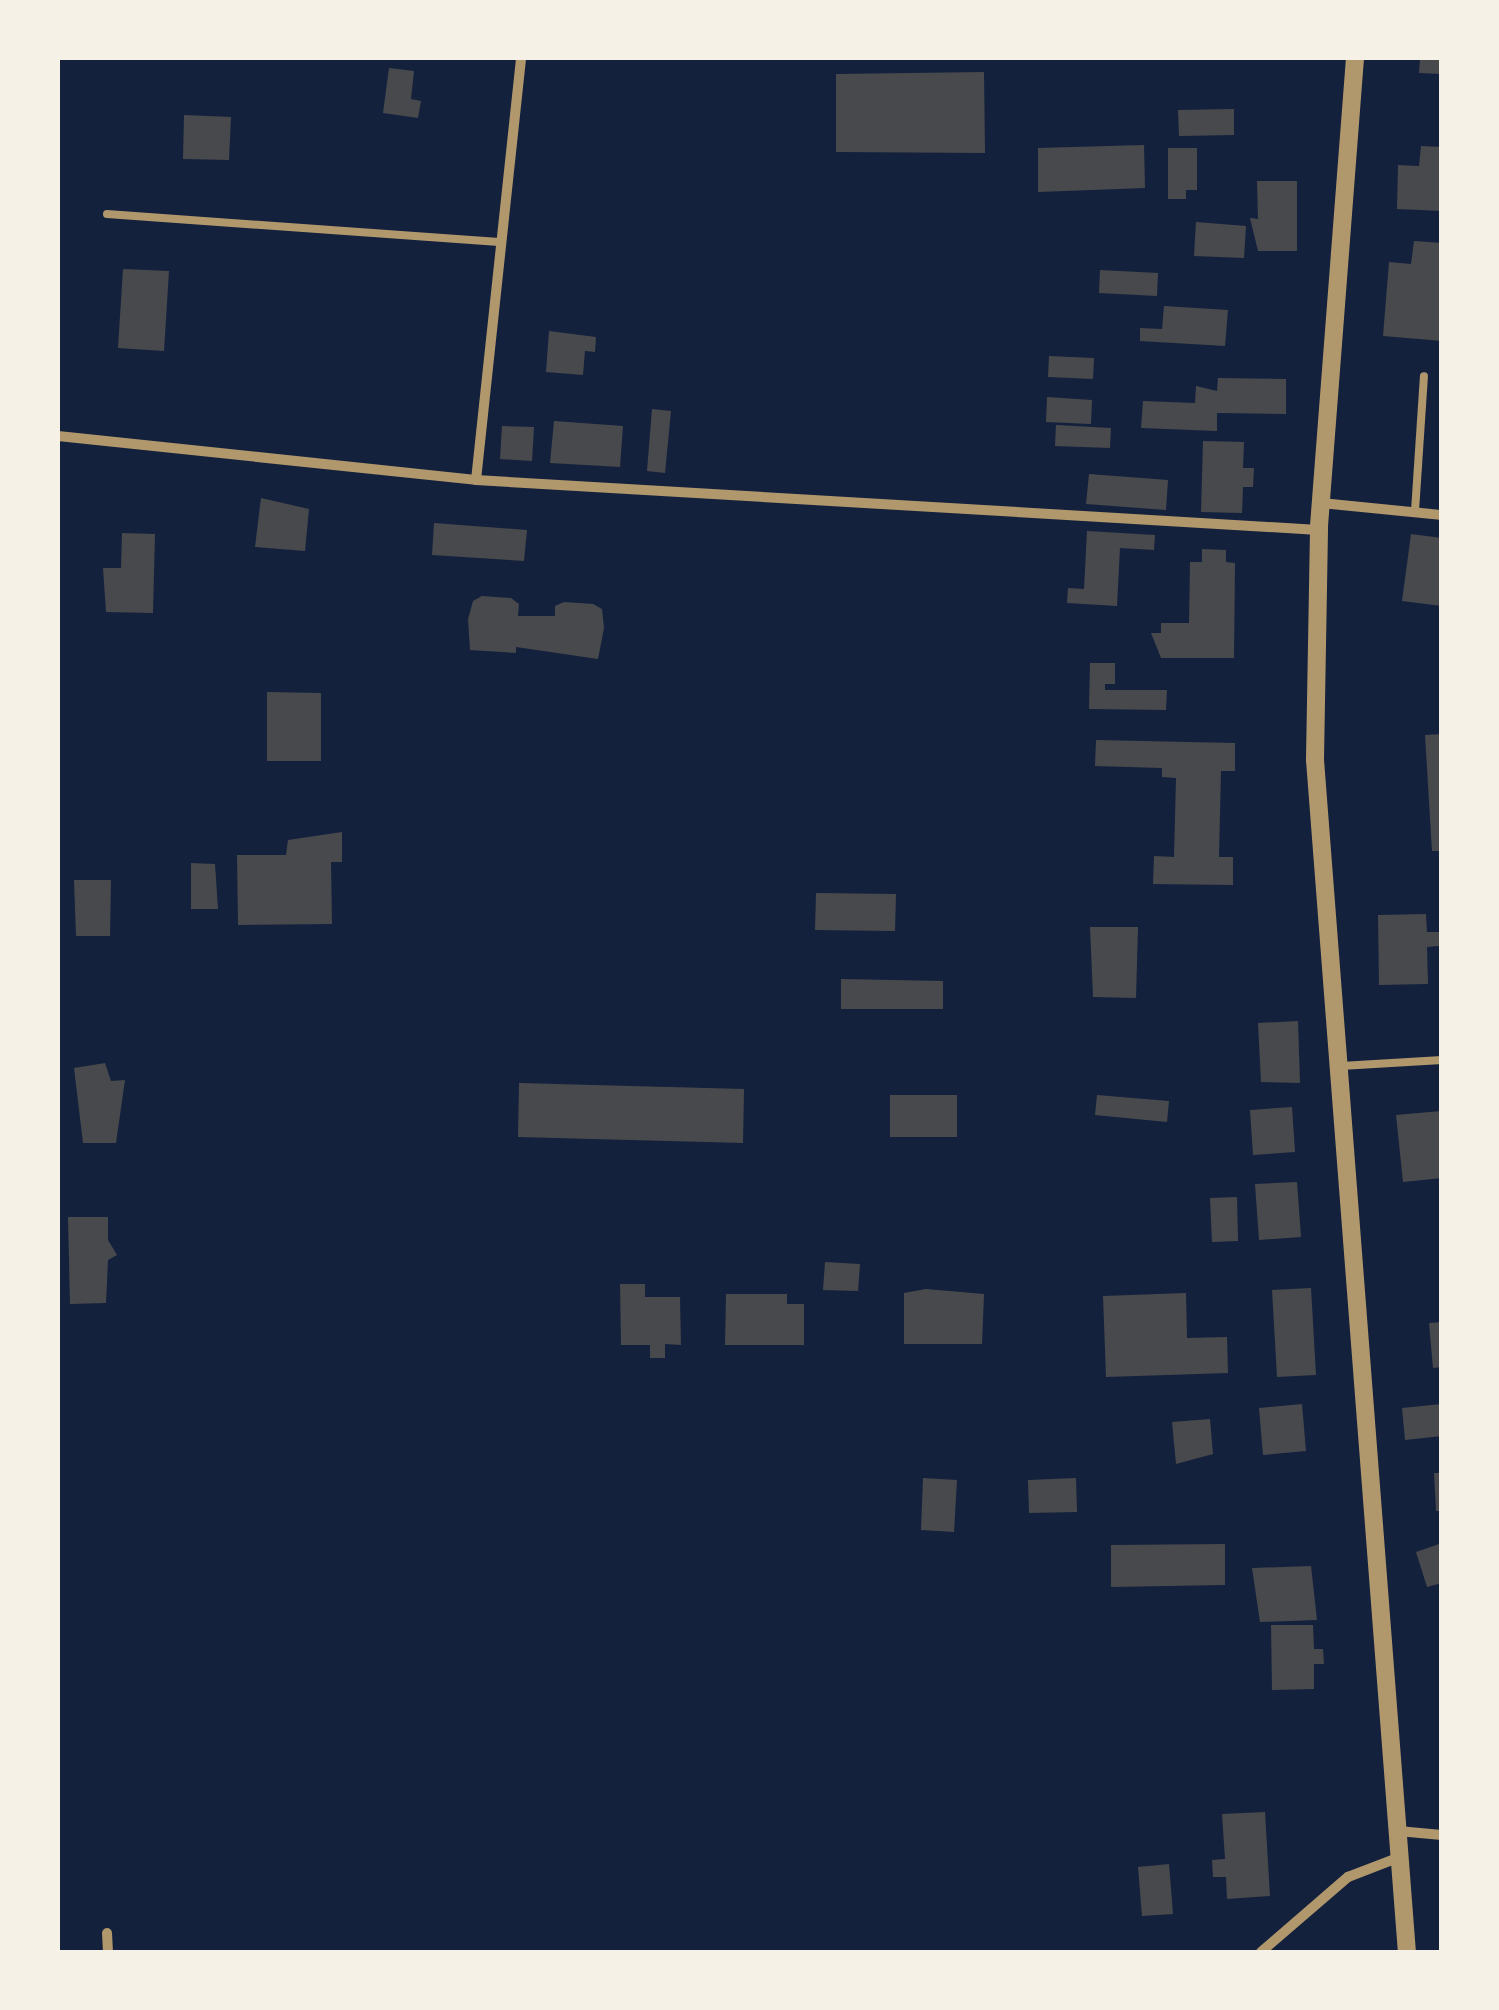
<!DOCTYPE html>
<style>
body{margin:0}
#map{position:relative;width:1499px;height:2010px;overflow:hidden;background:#14213d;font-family:"PT Sans",sans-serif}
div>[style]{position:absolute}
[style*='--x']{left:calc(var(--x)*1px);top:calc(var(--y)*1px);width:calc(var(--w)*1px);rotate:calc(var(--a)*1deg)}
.building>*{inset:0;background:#48494c}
.service>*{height:8px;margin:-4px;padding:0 4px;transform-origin:4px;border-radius:4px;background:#b1986c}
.minor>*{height:10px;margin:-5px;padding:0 5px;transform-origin:5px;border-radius:5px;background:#b1986c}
.tertiary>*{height:18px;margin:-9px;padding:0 9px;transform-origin:9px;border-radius:9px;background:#b1986c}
span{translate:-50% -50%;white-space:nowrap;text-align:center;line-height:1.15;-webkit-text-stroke:10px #f6f1e7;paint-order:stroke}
.frame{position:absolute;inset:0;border:60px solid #f6f1e7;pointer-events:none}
</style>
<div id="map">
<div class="building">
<div style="clip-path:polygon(1420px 58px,1442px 58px,1442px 74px,1419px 73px)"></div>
<div style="clip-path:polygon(389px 68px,414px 71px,411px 99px,421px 101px,418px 118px,383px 113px)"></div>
<div style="clip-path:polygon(984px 72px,985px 153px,836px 152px,836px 74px)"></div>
<div style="clip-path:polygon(1234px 109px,1234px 135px,1179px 136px,1178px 110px)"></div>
<div style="clip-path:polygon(184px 115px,231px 117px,229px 160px,183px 159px)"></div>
<div style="clip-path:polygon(1144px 145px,1145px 188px,1038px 192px,1038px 148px)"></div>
<div style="clip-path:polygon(1421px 146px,1442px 147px,1442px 211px,1397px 209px,1398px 165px,1419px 166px)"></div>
<div style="clip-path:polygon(1168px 148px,1197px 148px,1197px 190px,1186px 190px,1186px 199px,1168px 199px)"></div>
<div style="clip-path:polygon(1257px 181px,1297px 181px,1297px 251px,1258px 251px,1250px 218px,1258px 219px)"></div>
<div style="clip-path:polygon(1196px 222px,1246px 226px,1244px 258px,1194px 256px)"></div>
<div style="clip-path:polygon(1414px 241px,1442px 243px,1442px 341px,1383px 336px,1389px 262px,1411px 264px)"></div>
<div style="clip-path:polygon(123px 269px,169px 271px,164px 351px,118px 348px)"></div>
<div style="clip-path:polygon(1100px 270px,1158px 273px,1157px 296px,1099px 293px)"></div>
<div style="clip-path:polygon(1164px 306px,1228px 310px,1225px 346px,1140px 341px,1140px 328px,1162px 329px)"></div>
<div style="clip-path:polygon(549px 331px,596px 337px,595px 352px,585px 351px,583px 375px,546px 372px)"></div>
<div style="clip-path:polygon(1049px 356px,1094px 358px,1093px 379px,1048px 377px)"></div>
<div style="clip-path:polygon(1218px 378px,1286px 379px,1286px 414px,1217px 413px,1217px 431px,1141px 428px,1143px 401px,1195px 403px,1196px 386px,1217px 391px)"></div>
<div style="clip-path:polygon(1047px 397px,1092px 400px,1091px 424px,1046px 422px)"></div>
<div style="clip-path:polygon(652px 409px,671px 411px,665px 473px,647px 471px)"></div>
<div style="clip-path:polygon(554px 421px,623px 426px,620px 467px,550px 463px)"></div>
<div style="clip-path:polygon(1056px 425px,1111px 428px,1110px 448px,1055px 446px)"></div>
<div style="clip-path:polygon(502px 426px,534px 427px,532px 461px,500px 459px)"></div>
<div style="clip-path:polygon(1203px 441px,1244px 442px,1243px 468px,1254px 468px,1253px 487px,1243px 487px,1242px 513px,1201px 512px)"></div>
<div style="clip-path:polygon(1089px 474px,1168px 480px,1166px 510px,1086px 504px)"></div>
<div style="clip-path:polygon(261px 498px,309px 509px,305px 551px,255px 547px)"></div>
<div style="clip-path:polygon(434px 523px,527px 530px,524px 561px,432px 555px)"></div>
<div style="clip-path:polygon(1087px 531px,1155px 535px,1154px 550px,1120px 548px,1117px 606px,1067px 603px,1068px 588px,1084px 589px)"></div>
<div style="clip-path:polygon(122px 533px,155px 534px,153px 613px,106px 612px,103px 568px,121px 568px)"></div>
<div style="clip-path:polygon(1411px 534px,1442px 538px,1442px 606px,1402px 601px)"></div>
<div style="clip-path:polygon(1202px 549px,1226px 550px,1226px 562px,1235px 563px,1234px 658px,1161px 658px,1151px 633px,1161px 633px,1161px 623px,1189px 623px,1190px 562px,1202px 562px)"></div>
<div style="clip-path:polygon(482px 596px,511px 598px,519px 604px,518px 616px,555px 616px,555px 606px,564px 602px,593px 604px,602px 609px,604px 628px,598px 659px,516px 647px,516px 653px,470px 650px,468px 619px,473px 601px)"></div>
<div style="clip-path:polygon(1090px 663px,1115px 663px,1115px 684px,1105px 684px,1105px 690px,1167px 690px,1166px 710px,1089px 709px)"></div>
<div style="clip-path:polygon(267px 692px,321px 693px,321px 761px,267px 761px)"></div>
<div style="clip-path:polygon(1442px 734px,1442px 851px,1432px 851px,1425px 735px)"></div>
<div style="clip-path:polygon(1096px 740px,1235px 743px,1235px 771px,1221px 771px,1219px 857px,1233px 857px,1233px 885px,1153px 884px,1154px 856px,1174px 857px,1176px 778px,1162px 777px,1162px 768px,1095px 766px)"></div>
<div style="clip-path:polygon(342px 832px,342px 862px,331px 862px,332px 924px,238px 925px,237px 855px,286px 855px,288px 840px)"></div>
<div style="clip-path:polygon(191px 863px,215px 864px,218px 909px,191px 909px)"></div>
<div style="clip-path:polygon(74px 880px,111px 880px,110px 936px,76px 936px)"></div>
<div style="clip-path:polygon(816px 893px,896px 894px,895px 931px,815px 930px)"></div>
<div style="clip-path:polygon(1426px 914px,1427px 932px,1439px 932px,1439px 946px,1427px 947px,1428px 984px,1379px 985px,1378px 915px)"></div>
<div style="clip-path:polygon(1090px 927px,1138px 927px,1136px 998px,1093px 997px)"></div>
<div style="clip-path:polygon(841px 979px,943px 981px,943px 1009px,841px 1009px)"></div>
<div style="clip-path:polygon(1298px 1021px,1300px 1083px,1261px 1082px,1258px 1023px)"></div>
<div style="clip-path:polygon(105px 1063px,111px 1081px,125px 1080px,116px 1143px,83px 1143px,74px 1068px)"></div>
<div style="clip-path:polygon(519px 1083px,744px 1089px,743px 1143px,518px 1137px)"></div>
<div style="clip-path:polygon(890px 1095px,957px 1095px,957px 1137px,890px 1137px)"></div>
<div style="clip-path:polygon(1097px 1095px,1169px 1101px,1167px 1122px,1095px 1115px)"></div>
<div style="clip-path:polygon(1292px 1107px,1295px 1152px,1253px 1155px,1250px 1110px)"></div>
<div style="clip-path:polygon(1441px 1111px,1442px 1178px,1403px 1182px,1396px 1115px)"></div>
<div style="clip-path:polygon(1297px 1182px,1301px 1237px,1259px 1240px,1255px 1184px)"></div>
<div style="clip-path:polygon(1237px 1197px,1238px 1241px,1212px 1242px,1210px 1198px)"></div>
<div style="clip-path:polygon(68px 1217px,108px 1217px,108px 1240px,117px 1255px,108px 1260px,106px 1303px,70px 1304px)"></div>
<div style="clip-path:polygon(825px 1262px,860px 1264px,858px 1291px,823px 1290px)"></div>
<div style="clip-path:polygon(620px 1284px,645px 1284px,645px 1297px,680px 1297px,681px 1345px,665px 1344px,665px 1358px,650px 1358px,650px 1345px,621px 1345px)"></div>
<div style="clip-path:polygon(1311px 1288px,1316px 1375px,1277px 1377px,1272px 1290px)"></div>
<div style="clip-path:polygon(926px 1289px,984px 1294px,982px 1344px,904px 1344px,904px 1293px)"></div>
<div style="clip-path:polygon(1186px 1293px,1187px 1338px,1227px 1337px,1228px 1373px,1106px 1377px,1103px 1296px)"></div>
<div style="clip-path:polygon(726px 1294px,787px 1294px,787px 1304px,804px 1304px,804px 1345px,725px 1345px)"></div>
<div style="clip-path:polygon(1442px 1322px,1442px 1367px,1433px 1368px,1429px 1323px)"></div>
<div style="clip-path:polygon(1302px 1404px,1306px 1451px,1263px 1455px,1259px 1408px)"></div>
<div style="clip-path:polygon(1442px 1404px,1442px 1436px,1405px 1440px,1402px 1408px)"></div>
<div style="clip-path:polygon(1210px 1419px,1213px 1454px,1176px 1464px,1172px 1422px)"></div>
<div style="clip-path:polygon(1434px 1473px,1442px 1473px,1442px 1511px,1436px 1511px)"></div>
<div style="clip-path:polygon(923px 1478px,957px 1480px,954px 1532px,921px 1530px)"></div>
<div style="clip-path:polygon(1076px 1478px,1077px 1512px,1029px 1513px,1028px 1480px)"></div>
<div style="clip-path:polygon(1442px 1543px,1442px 1583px,1427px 1587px,1416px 1552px)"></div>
<div style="clip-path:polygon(1225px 1544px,1225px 1585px,1111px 1587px,1111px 1545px)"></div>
<div style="clip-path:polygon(1311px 1566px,1317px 1620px,1260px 1622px,1252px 1568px)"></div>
<div style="clip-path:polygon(1271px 1625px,1313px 1625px,1314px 1649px,1323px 1649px,1324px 1664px,1314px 1664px,1314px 1689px,1272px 1690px)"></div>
<div style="clip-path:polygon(1265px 1812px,1270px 1896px,1227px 1899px,1226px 1877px,1213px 1877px,1212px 1860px,1225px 1859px,1222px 1814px)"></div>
<div style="clip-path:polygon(1169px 1864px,1173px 1914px,1142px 1916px,1138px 1867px)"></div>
</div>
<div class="service">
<div style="--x:107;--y:214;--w:393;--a:4.1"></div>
<div style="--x:1415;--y:511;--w:135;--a:-86.2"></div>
<div style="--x:1341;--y:1066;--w:101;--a:-3.4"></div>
</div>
<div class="minor">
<div style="--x:58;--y:436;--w:420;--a:6"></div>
<div style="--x:476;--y:480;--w:844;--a:3.39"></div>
<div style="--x:476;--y:480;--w:424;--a:-83.9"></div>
<div style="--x:1321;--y:503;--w:122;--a:5.7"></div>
<div style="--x:1398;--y:1831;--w:44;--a:5.2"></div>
<div style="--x:107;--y:1933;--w:19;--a:87"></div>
<div style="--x:1261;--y:1952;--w:115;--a:-40.8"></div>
<div style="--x:1348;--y:1877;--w:56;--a:-21"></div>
</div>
<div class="tertiary">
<div style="--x:1355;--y:58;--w:473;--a:94.4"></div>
<div style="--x:1319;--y:530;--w:230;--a:91"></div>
<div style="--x:1315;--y:760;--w:1196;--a:85.59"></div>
</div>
<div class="frame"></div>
</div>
